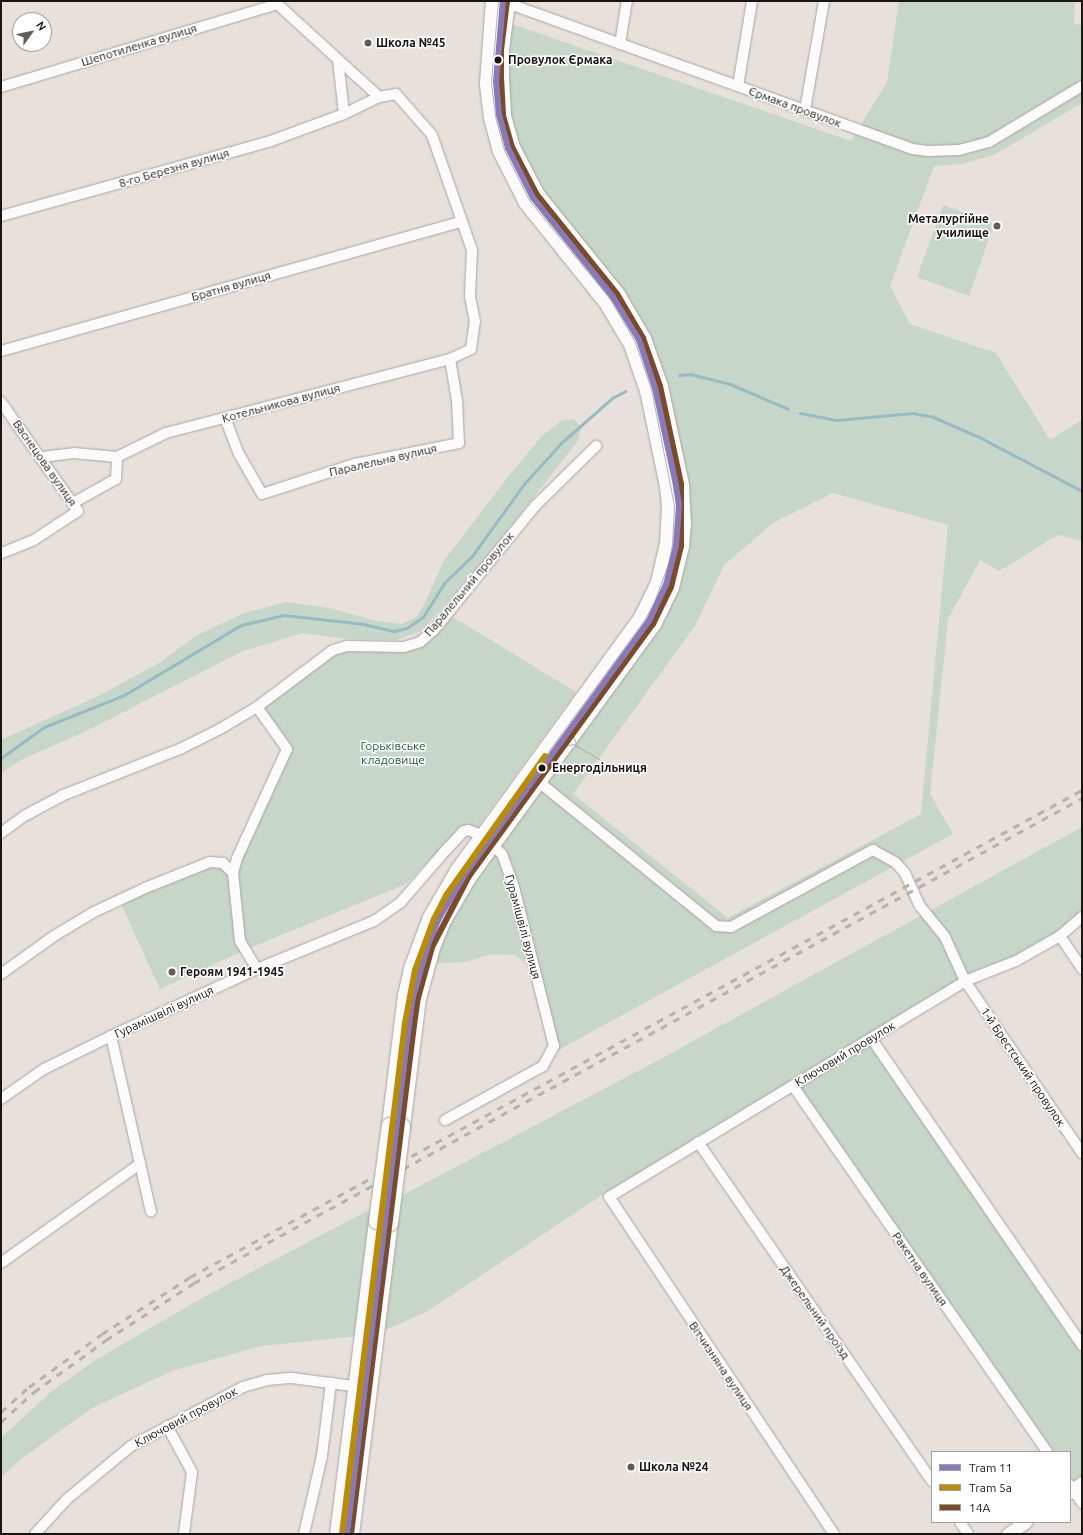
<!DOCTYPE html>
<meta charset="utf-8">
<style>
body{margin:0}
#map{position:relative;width:1083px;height:1535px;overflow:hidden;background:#e8e0db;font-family:Ubuntu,sans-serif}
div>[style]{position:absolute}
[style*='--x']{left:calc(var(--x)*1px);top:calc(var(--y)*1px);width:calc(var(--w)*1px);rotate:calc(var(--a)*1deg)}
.green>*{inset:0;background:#c6d6c8}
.stream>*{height:3px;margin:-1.5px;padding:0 1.5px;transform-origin:1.5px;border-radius:1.5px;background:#98bac5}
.roads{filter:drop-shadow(0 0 1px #aaa4a0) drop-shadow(0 0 1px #aaa4a0)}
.minor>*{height:10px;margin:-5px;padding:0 5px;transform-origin:5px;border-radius:5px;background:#fcfafa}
.tertiary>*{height:13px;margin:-6.5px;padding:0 6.5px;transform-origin:6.5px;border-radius:6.5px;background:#fcfafa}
.secondary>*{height:15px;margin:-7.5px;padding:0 7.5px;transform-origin:7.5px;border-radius:7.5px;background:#fcfafa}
.tram>*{height:1px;margin:-0.5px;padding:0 0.5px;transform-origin:0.5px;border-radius:0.5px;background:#b4b2b0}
.rail>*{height:3px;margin-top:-1.5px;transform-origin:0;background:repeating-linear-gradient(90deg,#b4b2b0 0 7px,transparent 0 14px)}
.bridges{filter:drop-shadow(0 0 1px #aaa4a0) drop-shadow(0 0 1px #aaa4a0)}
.secondary-bridge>*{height:15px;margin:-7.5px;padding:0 7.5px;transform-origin:7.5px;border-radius:7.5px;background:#fcfafa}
.bus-1>*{height:6px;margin:-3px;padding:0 3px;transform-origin:3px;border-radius:3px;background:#7a4b2a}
.tram-1>*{height:6px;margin:-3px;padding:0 3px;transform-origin:3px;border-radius:3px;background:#897ab7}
.tram-2>*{height:6px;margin:-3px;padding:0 3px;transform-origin:3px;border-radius:3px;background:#ba8c05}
.dots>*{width:11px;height:11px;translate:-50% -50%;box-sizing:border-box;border:2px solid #fff;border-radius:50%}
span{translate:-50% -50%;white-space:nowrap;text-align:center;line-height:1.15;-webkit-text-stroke:3px #fff;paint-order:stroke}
.poi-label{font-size:12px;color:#1a1512;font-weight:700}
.left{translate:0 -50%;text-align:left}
.right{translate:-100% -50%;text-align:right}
.street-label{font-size:12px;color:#1a1512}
.stop-label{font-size:12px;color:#1a1512;font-weight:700}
.park-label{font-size:12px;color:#18603d}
.frame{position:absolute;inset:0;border:2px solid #1a1512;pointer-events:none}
.legend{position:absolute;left:931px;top:1451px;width:140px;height:72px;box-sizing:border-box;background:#fff;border:1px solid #a3a1a0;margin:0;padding:5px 7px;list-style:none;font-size:12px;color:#1a1512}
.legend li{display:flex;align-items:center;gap:8px;height:20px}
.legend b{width:20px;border:1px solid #a3a1a0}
.north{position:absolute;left:12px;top:12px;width:40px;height:40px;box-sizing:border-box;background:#fff;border:1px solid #a3a1a0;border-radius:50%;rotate:57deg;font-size:11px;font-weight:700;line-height:16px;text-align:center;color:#1a1512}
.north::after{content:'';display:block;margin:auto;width:14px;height:18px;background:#625c58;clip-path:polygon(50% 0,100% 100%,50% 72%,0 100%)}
</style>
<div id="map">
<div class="green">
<div style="clip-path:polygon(evenodd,899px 1px,1075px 1px,1074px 24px,1082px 25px,1082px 103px,994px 155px,961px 164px,934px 166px,890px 286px,910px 324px,996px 353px,1050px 440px,1082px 420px,1082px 541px,1058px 535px,999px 571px,980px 560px,948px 619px,930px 794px,953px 834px,555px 1052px,544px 1030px,529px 966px,515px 955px,492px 954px,466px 962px,430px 964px,458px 901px,666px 608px,663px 386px,516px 145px,505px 81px,509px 23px,851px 141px,887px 82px,899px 1px,833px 493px,948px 525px,921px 814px,728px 918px,573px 794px,695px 626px,724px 565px,773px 523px,833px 493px)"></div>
<div style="clip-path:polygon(943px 205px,994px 224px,969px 296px,917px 277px)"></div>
<div style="clip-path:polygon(574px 419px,581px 427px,578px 441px,469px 579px,421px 631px,396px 640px,347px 639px,303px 633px,243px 651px,86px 731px,23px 759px,1px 773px,1px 740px,98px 696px,159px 663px,196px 636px,244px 613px,287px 602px,329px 608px,377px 621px,402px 624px,416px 617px,424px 605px,443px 562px,511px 473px,542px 436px,561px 421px)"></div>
<div style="clip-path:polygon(451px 616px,576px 692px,474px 832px,454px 835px,406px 884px,247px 949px,160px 989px,121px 904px,211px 866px,221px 867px,230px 876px,290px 756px,291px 748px,287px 741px,262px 708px,335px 653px,347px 650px,404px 651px)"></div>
<div style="clip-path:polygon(1082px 827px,1082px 913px,1057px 933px,1015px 958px,981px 968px,960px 979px,865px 1037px,1082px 1354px,1082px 1496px,1070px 1477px,1070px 1452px,1052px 1452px,794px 1080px,605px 1193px,428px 1311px,379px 1333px,397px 1198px,655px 1062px)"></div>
<div style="clip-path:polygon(375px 1207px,359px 1336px,261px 1346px,172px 1371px,92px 1408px,21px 1459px,1px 1477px,1px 1438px,52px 1391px,94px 1361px,200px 1299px)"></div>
</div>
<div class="stream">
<div style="--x:679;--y:375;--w:11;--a:-5"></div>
<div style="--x:690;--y:374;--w:41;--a:14"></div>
<div style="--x:730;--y:384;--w:63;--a:23.3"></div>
<div style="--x:800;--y:413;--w:38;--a:11"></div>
<div style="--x:837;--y:420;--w:76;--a:-5.3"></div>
<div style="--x:913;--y:413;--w:20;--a:11"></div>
<div style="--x:933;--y:417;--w:50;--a:23.5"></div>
<div style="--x:979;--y:437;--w:116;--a:27.7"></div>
<div style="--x:1;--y:758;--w:53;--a:-35.8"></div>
<div style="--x:44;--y:727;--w:86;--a:-21.8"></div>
<div style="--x:124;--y:695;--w:136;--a:-30.9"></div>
<div style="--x:241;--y:625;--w:44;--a:-13.1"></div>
<div style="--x:284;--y:615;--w:80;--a:6.5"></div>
<div style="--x:363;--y:624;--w:32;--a:13"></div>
<div style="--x:394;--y:631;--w:13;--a:-13"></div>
<div style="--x:407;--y:628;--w:19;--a:-35"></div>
<div style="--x:423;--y:617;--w:40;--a:-58"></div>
<div style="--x:444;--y:583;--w:39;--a:-44"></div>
<div style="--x:472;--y:556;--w:89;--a:-54.2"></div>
<div style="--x:524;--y:484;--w:55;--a:-47.9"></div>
<div style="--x:561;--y:443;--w:68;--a:-41.4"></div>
<div style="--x:612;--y:398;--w:15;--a:-28"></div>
</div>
<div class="roads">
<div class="minor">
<div style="--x:274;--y:1;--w:142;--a:42.4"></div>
<div style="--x:507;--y:3;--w:431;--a:19.8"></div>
<div style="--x:913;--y:149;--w:15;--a:8"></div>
<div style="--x:928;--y:151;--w:31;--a:-2"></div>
<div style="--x:959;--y:150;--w:31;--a:-15"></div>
<div style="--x:989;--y:142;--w:109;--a:-31.1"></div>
<div style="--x:620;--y:44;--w:44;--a:-80.8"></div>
<div style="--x:738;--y:86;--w:86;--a:-80.6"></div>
<div style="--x:1;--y:87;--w:289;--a:-16.7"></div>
<div style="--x:805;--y:110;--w:111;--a:-80.1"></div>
<div style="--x:1;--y:216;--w:277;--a:-15.5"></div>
<div style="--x:268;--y:142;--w:81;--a:-20.2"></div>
<div style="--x:1;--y:351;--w:477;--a:-15.7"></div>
<div style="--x:1;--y:402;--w:133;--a:54.8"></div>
<div style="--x:78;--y:511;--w:53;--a:146.6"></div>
<div style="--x:34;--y:540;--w:35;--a:158"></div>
<div style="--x:225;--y:418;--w:39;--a:69"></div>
<div style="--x:239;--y:454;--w:46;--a:60.1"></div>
<div style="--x:262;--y:494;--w:98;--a:-17.9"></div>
<div style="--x:355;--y:464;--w:106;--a:-11.4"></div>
<div style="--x:459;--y:443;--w:42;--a:-92.7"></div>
<div style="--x:457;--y:401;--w:43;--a:-99.5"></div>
<div style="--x:42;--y:457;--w:32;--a:-7"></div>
<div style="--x:74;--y:453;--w:43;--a:5.3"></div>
<div style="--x:117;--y:457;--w:55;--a:-26.1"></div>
<div style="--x:166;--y:433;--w:293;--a:-14.6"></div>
<div style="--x:450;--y:359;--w:23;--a:-25"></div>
<div style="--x:471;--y:349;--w:27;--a:-82"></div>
<div style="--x:475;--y:322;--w:26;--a:-101"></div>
<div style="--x:470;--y:296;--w:46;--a:-87.5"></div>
<div style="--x:472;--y:250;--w:122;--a:-109.2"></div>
<div style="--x:432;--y:135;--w:55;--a:-131.3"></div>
<div style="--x:396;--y:94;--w:17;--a:170"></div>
<div style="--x:379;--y:97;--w:39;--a:154"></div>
<div style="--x:344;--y:114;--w:54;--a:-96.3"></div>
<div style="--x:73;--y:503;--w:49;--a:-29.2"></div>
<div style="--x:116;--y:479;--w:22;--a:-87"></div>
<div style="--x:257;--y:707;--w:52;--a:54.5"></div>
<div style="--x:287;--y:749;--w:120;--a:114.6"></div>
<div style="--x:237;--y:858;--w:16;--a:105"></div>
<div style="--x:233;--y:873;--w:68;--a:84.1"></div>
<div style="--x:240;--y:941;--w:33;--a:59"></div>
<div style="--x:534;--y:778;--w:235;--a:39.1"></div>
<div style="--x:716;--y:926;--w:15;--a:4"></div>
<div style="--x:731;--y:927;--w:162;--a:-28.5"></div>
<div style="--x:873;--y:850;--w:26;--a:29"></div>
<div style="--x:896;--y:863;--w:13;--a:48"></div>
<div style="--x:905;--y:873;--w:36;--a:66"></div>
<div style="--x:920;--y:906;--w:40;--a:51"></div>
<div style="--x:945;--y:937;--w:48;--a:65.6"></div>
<div style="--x:965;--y:981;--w:208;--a:55.8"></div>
<div style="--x:1;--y:833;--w:31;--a:-36"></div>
<div style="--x:26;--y:815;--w:40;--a:-28"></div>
<div style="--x:61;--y:796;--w:128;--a:-21.6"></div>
<div style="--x:180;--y:749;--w:45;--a:-26.6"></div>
<div style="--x:220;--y:729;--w:43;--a:-30.7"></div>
<div style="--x:257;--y:707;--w:95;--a:-36.9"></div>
<div style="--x:333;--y:650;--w:15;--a:-16"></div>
<div style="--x:347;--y:646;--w:57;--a:1"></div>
<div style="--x:404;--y:647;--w:17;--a:-17"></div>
<div style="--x:420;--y:642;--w:18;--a:-41"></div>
<div style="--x:434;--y:630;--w:160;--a:-50.8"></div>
<div style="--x:535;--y:506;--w:86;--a:-44.5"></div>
<div style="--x:1060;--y:936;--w:40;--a:56"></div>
<div style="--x:1;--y:974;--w:65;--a:-35.6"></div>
<div style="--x:54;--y:936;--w:47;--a:-31"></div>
<div style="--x:94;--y:912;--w:56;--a:-25.2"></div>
<div style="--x:145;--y:888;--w:70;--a:-21.8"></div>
<div style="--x:210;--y:862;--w:13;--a:4"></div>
<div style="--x:223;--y:863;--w:14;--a:45"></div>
<div style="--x:111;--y:1036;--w:180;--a:77.2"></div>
<div style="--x:871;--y:1038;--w:373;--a:55.5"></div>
<div style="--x:793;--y:1086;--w:446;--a:55.2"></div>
<div style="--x:1;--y:1099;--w:52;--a:-34.9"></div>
<div style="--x:44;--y:1069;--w:75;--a:-26.2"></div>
<div style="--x:111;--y:1036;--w:161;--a:-24.7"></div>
<div style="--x:257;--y:969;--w:126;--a:-22.3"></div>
<div style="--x:374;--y:921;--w:33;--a:-35"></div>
<div style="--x:401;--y:902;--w:69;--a:-49.1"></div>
<div style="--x:446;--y:850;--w:26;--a:-47"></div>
<div style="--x:464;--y:831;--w:4;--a:-14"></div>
<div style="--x:468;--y:830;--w:15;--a:20"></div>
<div style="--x:482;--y:835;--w:28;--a:44"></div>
<div style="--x:502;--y:854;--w:35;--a:70"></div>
<div style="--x:514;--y:887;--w:164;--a:75.9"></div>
<div style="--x:554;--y:1046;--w:23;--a:119"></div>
<div style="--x:543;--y:1066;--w:112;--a:151.1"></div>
<div style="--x:698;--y:1142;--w:412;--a:55.4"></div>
<div style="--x:1;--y:1263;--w:171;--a:-35.5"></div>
<div style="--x:167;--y:1426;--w:52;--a:61.5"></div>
<div style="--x:192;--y:1472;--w:63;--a:97.4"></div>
<div style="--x:1070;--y:1485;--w:22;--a:56"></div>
<div style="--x:960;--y:1522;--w:14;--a:56"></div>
<div style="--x:35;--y:1534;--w:47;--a:-47.6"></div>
<div style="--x:67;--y:1499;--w:83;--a:-39.6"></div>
<div style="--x:131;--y:1446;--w:127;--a:-27.8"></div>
<div style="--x:243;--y:1387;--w:25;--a:-16"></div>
<div style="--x:267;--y:1380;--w:25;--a:-5"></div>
<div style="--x:292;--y:1378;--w:69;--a:7.5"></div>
<div style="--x:304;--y:1534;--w:80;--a:-77"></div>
<div style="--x:322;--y:1456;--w:74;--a:-83"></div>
<div style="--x:834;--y:1534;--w:405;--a:-123.7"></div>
<div style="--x:609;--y:1197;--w:416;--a:-31.2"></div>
<div style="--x:965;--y:981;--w:55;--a:-21.4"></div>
<div style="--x:1016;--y:961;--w:51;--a:-29.6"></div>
<div style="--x:1060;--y:936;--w:29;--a:-41"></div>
</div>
<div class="tertiary">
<div style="--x:1070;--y:1492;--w:15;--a:-37"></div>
<div style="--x:1008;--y:1534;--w:21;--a:-35"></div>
</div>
<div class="secondary">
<div style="--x:389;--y:1125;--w:131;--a:-83"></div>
<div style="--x:405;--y:995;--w:28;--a:-77"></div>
<div style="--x:411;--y:968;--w:54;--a:-69.6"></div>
<div style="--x:430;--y:917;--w:56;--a:-59.7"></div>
<div style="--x:458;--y:869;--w:311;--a:-54"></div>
<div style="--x:641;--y:617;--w:39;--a:-64"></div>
<div style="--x:658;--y:582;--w:39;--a:-77"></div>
<div style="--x:667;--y:544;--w:39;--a:-87"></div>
<div style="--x:669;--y:505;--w:19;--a:-96"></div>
<div style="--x:667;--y:486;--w:98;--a:-101.8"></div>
<div style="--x:647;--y:390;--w:49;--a:-109.2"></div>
<div style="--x:631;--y:344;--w:49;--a:-120.8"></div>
<div style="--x:606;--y:302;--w:128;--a:-128.7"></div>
<div style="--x:526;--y:202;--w:57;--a:-117"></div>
<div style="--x:500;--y:151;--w:35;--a:-105"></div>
<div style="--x:491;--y:117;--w:35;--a:-97"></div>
<div style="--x:487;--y:82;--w:81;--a:-85.8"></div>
<div style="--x:402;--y:1126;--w:129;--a:-82.9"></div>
<div style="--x:418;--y:998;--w:53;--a:-74.6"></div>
<div style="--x:432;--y:947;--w:27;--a:-68"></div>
<div style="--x:442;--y:922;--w:53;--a:-59.6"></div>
<div style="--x:469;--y:876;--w:312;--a:-53.9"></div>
<div style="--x:653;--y:624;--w:41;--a:-64.1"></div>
<div style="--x:671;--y:587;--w:42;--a:-76.3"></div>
<div style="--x:681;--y:546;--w:21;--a:-85"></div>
<div style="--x:683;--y:525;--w:41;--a:-92.8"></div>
<div style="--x:681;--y:484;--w:100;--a:-102.1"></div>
<div style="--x:660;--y:386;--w:51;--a:-109.5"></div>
<div style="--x:643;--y:338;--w:51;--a:-120.6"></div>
<div style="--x:617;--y:294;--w:127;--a:-128.9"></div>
<div style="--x:537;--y:195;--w:54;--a:-117.5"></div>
<div style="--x:512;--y:147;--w:33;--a:-106"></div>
<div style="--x:503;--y:115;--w:34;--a:-93"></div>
<div style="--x:501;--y:81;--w:31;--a:-90"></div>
<div style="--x:501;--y:50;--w:49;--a:-83"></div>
<div style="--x:337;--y:1534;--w:315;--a:-82.9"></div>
<div style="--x:351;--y:1534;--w:313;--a:-82.9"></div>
</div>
</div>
<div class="tram">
<div style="--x:498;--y:1;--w:81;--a:94.9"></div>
<div style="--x:491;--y:82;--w:34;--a:83"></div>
<div style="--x:495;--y:116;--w:35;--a:75"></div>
<div style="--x:504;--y:150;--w:56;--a:63.4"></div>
<div style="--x:529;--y:200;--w:128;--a:50.7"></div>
<div style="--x:610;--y:299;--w:50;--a:59.8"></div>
<div style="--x:635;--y:342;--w:50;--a:71.2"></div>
<div style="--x:651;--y:389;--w:118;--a:78.8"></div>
<div style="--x:674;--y:505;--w:40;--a:92.9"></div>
<div style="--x:672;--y:545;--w:19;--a:102"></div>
<div style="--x:668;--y:564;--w:40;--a:110.2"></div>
<div style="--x:654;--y:602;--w:19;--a:118"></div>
<div style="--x:645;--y:619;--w:170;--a:126.1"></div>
<div style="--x:573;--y:720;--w:11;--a:100"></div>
<div style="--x:571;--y:731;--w:18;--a:68"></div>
<div style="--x:548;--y:754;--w:15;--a:-28"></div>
<div style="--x:561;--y:747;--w:12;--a:-14"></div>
<div style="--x:573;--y:744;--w:30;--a:30"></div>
</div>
<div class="rail">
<div style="--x:1;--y:1412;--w:38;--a:-42"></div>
<div style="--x:29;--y:1387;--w:90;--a:-36"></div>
<div style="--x:102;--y:1334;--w:105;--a:-32.9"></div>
<div style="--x:190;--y:1277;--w:1016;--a:-28.63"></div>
<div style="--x:1;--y:1422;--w:45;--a:-42.3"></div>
<div style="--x:34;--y:1392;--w:89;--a:-35.8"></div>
<div style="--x:106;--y:1340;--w:105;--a:-32.9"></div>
<div style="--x:194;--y:1283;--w:1012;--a:-28.64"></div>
</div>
<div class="bridges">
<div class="secondary-bridge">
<div style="--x:376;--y:1221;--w:97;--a:-82.3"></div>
<div style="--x:390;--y:1223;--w:98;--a:-82.9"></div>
</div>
</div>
<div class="bus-1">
<div style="--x:351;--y:1534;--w:513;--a:-82.94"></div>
<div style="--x:414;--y:1025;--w:27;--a:-82"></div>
<div style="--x:418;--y:998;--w:53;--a:-74.6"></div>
<div style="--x:432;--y:947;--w:80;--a:-62.5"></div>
<div style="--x:469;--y:876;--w:312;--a:-53.9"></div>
<div style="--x:653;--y:624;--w:41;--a:-64.1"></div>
<div style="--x:671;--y:587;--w:42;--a:-76.3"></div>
<div style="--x:681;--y:546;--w:62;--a:-90"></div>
<div style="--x:681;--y:484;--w:100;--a:-102.1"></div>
<div style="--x:660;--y:386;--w:51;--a:-109.5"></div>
<div style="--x:643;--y:338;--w:51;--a:-120.6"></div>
<div style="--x:617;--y:294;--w:127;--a:-128.9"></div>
<div style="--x:537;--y:195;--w:54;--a:-117.5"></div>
<div style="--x:512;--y:147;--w:33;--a:-106"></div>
<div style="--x:503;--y:115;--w:34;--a:-93"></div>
<div style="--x:501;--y:81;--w:31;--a:-90"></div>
<div style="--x:501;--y:50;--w:49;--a:-83"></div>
</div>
<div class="tram-1">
<div style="--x:347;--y:1534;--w:514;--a:-83.07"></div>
<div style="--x:409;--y:1024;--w:27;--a:-82"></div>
<div style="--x:413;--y:997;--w:54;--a:-73.9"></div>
<div style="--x:428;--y:945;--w:27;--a:-68"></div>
<div style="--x:438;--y:920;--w:53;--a:-59.6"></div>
<div style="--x:465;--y:874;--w:313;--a:-54"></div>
<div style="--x:649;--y:621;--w:40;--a:-65"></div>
<div style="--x:666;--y:585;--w:40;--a:-75.6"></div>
<div style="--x:676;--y:546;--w:41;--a:-85.8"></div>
<div style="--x:679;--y:505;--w:20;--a:-99"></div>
<div style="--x:676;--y:485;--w:99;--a:-102.2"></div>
<div style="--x:655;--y:388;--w:51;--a:-108.4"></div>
<div style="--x:639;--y:340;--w:50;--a:-121.2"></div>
<div style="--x:613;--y:297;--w:127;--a:-128.9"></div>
<div style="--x:533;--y:198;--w:56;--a:-116.6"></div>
<div style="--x:508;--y:148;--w:34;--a:-105"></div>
<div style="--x:499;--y:115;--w:33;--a:-95"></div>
<div style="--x:496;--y:82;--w:81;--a:-85.1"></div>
</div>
<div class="tram-2">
<div style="--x:342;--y:1534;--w:515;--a:-82.97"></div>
<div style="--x:405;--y:1023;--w:54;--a:-79.3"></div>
<div style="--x:415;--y:970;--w:54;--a:-69.6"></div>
<div style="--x:434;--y:919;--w:28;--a:-63"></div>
<div style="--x:447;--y:894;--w:169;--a:-54.6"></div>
</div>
<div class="dots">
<div style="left:368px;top:43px;background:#625c58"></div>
<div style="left:498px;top:60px;background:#1a1512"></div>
<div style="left:997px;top:226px;background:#625c58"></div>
<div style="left:542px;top:768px;background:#1a1512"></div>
<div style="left:172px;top:972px;background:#625c58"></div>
<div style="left:631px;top:1467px;background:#625c58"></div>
</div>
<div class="poi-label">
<span class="left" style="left:376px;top:43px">Школа №45</span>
<span class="right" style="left:989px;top:226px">Металургійне<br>училище</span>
<span class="left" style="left:180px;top:972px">Героям 1941-1945</span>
<span class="left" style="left:639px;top:1467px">Школа №24</span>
</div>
<div class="street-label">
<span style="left:139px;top:45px;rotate:-17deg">Шепотиленка вулиця</span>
<span style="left:795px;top:107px;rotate:20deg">Єрмака провулок</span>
<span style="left:174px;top:168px;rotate:-16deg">8-го Березня вулиця</span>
<span style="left:231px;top:286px;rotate:-16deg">Братня вулиця</span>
<span style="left:281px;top:403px;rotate:-15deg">Котельникова вулиця</span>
<span style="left:383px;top:460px;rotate:-13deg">Паралельна вулиця</span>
<span style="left:45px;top:463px;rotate:55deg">Васнецова вулиця</span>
<span style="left:469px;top:584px;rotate:-50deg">Паралельний провулок</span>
<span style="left:523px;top:927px;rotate:75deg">Гурамішвілі вулиця</span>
<span style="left:164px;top:1012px;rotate:-25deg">Гурамішвілі вулиця</span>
<span style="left:845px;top:1054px;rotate:-31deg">Ключовий провулок</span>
<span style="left:1023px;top:1067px;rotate:56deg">1-й Брестський провулок</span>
<span style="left:920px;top:1269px;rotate:55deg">Ракетна вулиця</span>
<span style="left:815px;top:1312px;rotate:55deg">Джерельний проїзд</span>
<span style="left:721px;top:1366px;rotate:56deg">Вітчизняна вулиця</span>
<span style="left:186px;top:1417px;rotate:-28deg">Ключовий провулок</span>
</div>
<div class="stop-label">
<span class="left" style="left:508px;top:60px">Провулок Єрмака</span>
<span class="left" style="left:552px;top:768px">Енергодільниця</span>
</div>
<div class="park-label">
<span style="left:393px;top:753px">Горьківське<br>кладовище</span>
</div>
<div class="frame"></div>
<ul class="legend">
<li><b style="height:5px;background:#897ab7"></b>Tram 11</li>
<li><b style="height:5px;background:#ba8c05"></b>Tram 5а</li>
<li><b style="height:5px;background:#7a4b2a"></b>14А</li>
</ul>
<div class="north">N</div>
</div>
